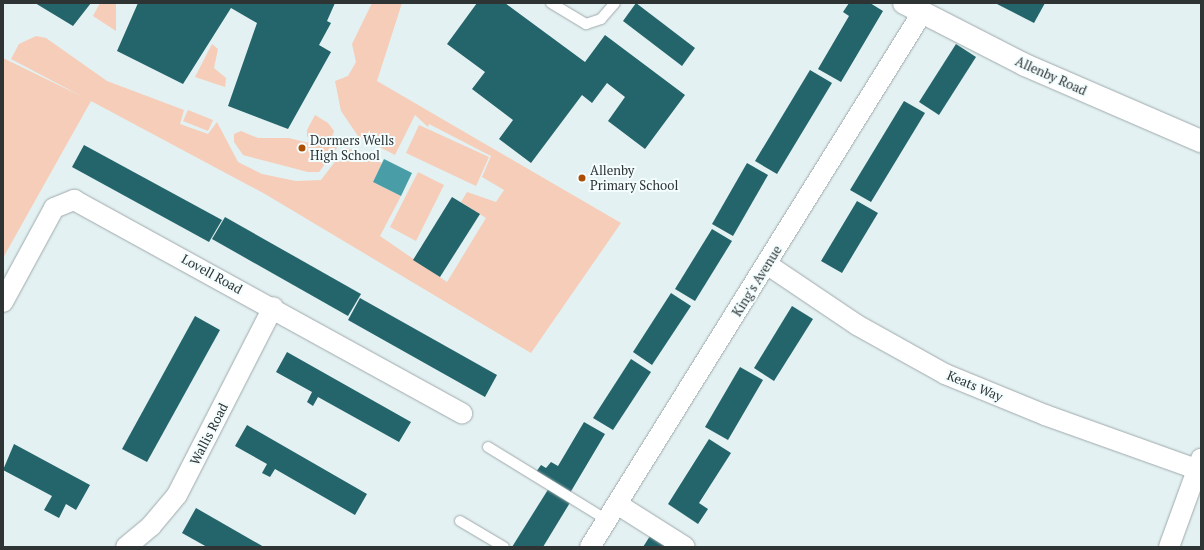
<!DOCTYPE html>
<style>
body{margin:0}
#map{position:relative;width:1204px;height:550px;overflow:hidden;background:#e4f1f2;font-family:"PT Serif",serif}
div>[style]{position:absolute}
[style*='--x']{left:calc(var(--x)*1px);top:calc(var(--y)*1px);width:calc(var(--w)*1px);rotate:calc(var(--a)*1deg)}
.green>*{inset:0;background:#f5cdb8}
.water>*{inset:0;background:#499da6}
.building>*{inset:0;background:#23656b}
.roads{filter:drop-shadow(0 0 1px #9ea9ab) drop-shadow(0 0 1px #9ea9ab)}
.lane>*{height:10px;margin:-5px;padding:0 5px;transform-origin:5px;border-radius:5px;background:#fff}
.street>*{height:20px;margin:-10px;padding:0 10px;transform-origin:10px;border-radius:10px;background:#fff}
.secondary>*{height:22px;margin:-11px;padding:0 11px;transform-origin:11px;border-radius:11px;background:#fff}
.dots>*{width:11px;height:11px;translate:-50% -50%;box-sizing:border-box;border:2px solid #f3fdfe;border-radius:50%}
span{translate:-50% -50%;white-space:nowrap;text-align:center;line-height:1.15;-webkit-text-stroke:4px #f3fdfe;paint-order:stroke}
.street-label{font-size:13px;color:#2e3333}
.poi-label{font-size:13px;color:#2e3333}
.left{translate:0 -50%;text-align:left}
.frame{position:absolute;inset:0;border:4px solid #2e3333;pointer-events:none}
</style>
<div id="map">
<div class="green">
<div style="clip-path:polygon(100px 3px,116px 3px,116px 31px,93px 16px)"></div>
<div style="clip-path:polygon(372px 3px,402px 3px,377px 81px,621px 223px,531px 353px,265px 194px,91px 101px,3px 258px,3px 58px,83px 97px,11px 59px,19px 44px,36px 36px,46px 38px,107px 81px,184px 110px,180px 124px,208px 134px,217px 122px,238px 162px,262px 174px,296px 181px,321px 180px,337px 159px,342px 159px,343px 149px,347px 148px,382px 163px,373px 182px,401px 196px,380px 236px,447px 282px,486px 218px,461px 202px,467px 192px,496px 202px,504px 190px,482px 177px,491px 156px,429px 124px,428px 127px,415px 115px,395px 155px,358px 136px,341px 111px,335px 81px,348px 76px,356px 62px,352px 44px)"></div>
<div style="clip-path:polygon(212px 44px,218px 49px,214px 68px,226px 78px,225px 87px,195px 77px)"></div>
<div style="clip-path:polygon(188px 110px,213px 120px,208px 131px,183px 121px)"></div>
<div style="clip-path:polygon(315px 115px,328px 123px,334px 131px,332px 137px,307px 137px,307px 130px)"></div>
<div style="clip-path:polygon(419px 125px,489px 157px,476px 186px,406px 153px)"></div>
<div style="clip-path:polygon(241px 131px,258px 138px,289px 138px,321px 146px,333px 143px,337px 148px,319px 172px,308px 172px,243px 155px,234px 142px,234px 134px)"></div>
<div style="clip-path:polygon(418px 172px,444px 185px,416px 241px,390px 227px)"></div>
</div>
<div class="water">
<div style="clip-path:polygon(384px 159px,412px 173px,401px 196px,373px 182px)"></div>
</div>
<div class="building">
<div style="clip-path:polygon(35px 3px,91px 3px,73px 26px)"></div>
<div style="clip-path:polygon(138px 3px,339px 3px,335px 3px,327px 21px,331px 23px,319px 45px,331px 52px,288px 129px,228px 106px,257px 23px,231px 8px,183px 84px,117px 51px)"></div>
<div style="clip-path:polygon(477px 3px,505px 3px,585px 62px,605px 35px,685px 95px,645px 149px,608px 121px,625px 97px,607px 83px,592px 103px,582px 95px,531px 163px,499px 139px,513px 120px,472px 89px,485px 72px,447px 44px)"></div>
<div style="clip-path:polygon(636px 3px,695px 48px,682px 66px,623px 21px)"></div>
<div style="clip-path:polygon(849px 3px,870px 3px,883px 11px,841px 82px,818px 69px,849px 16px,843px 12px)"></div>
<div style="clip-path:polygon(995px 3px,1045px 3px,1034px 23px)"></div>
<div style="clip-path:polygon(956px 44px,976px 57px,939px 115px,919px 102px)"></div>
<div style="clip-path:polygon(810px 70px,832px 83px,777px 174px,755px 161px)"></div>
<div style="clip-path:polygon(904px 101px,925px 113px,871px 202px,850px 190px)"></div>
<div style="clip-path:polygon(84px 145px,222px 220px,209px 242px,72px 167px)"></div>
<div style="clip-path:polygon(747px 163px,768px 175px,733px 236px,712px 224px)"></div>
<div style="clip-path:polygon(452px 197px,480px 214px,440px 277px,413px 260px)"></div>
<div style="clip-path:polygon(857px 201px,878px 213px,842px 273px,821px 261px)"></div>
<div style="clip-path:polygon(225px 217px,361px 294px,348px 316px,212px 239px)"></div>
<div style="clip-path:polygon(712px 229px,732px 241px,695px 301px,675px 289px)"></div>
<div style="clip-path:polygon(671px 293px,691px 306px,652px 365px,633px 352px)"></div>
<div style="clip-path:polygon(360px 298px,497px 375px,485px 397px,348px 320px)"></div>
<div style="clip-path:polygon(792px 306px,813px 319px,774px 381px,754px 368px)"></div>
<div style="clip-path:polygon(195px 316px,220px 330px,147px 462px,122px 449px)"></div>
<div style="clip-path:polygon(287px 352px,411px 422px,399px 442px,318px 397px,313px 406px,307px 402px,312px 392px,276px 372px)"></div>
<div style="clip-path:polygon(631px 359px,651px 372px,613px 430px,593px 418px)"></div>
<div style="clip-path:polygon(740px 367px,763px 380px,728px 440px,705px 427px)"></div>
<div style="clip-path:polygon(584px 422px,605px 434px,570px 493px,536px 472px,541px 465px,546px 468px,551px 462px,558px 466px)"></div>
<div style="clip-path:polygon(247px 425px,367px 494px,355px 515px,275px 469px,270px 477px,262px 473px,267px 464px,235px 446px)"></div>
<div style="clip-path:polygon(709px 439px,731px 453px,699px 503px,708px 509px,698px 524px,668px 504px)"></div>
<div style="clip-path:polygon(14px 444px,90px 485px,76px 510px,66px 504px,59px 518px,44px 510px,52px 496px,3px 470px)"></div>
<div style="clip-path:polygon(549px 488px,571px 501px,543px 547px,512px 547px)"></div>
<div style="clip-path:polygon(196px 508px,264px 547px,207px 547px,182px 533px)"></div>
<div style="clip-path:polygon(650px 536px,668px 547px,643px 547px)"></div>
</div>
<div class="roads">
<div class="lane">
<div style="--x:551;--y:3;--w:41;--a:31"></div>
<div style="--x:586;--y:24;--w:16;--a:-18"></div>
<div style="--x:601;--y:19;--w:21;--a:-49"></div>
<div style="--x:488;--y:447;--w:140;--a:31.5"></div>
<div style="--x:460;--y:521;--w:51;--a:30.6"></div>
</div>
<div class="street">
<div style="--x:768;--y:265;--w:107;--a:34"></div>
<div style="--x:857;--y:325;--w:101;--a:29.1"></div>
<div style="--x:945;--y:374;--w:108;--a:22.3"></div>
<div style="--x:1045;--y:415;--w:166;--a:19.7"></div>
<div style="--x:3;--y:302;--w:107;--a:-61.5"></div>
<div style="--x:54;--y:208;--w:22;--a:-22"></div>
<div style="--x:74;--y:200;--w:443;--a:28.8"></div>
<div style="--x:617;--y:504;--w:80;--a:32.3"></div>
<div style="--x:126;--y:547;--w:33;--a:-40"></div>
<div style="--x:151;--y:526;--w:40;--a:-50"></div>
<div style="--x:177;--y:495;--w:211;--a:-62.9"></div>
<div style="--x:590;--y:547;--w:629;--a:-58.13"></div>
<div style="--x:1169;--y:547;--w:94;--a:-70"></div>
</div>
<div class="secondary">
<div style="--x:904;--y:3;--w:136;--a:27.1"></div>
<div style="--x:1025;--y:65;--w:192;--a:23.4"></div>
</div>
</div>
<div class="dots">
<div style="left:302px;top:148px;background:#ad4d01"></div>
<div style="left:582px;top:178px;background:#ad4d01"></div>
</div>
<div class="street-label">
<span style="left:1051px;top:76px;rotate:24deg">Allenby Road</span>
<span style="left:212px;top:274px;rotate:29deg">Lovell Road</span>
<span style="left:757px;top:281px;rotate:-58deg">King's Avenue</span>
<span style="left:975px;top:386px;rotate:23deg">Keats Way</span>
<span style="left:209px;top:434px;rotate:-63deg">Wallis Road</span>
</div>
<div class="poi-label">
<span class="left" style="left:310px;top:148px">Dormers Wells<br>High School</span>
<span class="left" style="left:590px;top:178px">Allenby<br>Primary School</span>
</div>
<div class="frame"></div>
</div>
